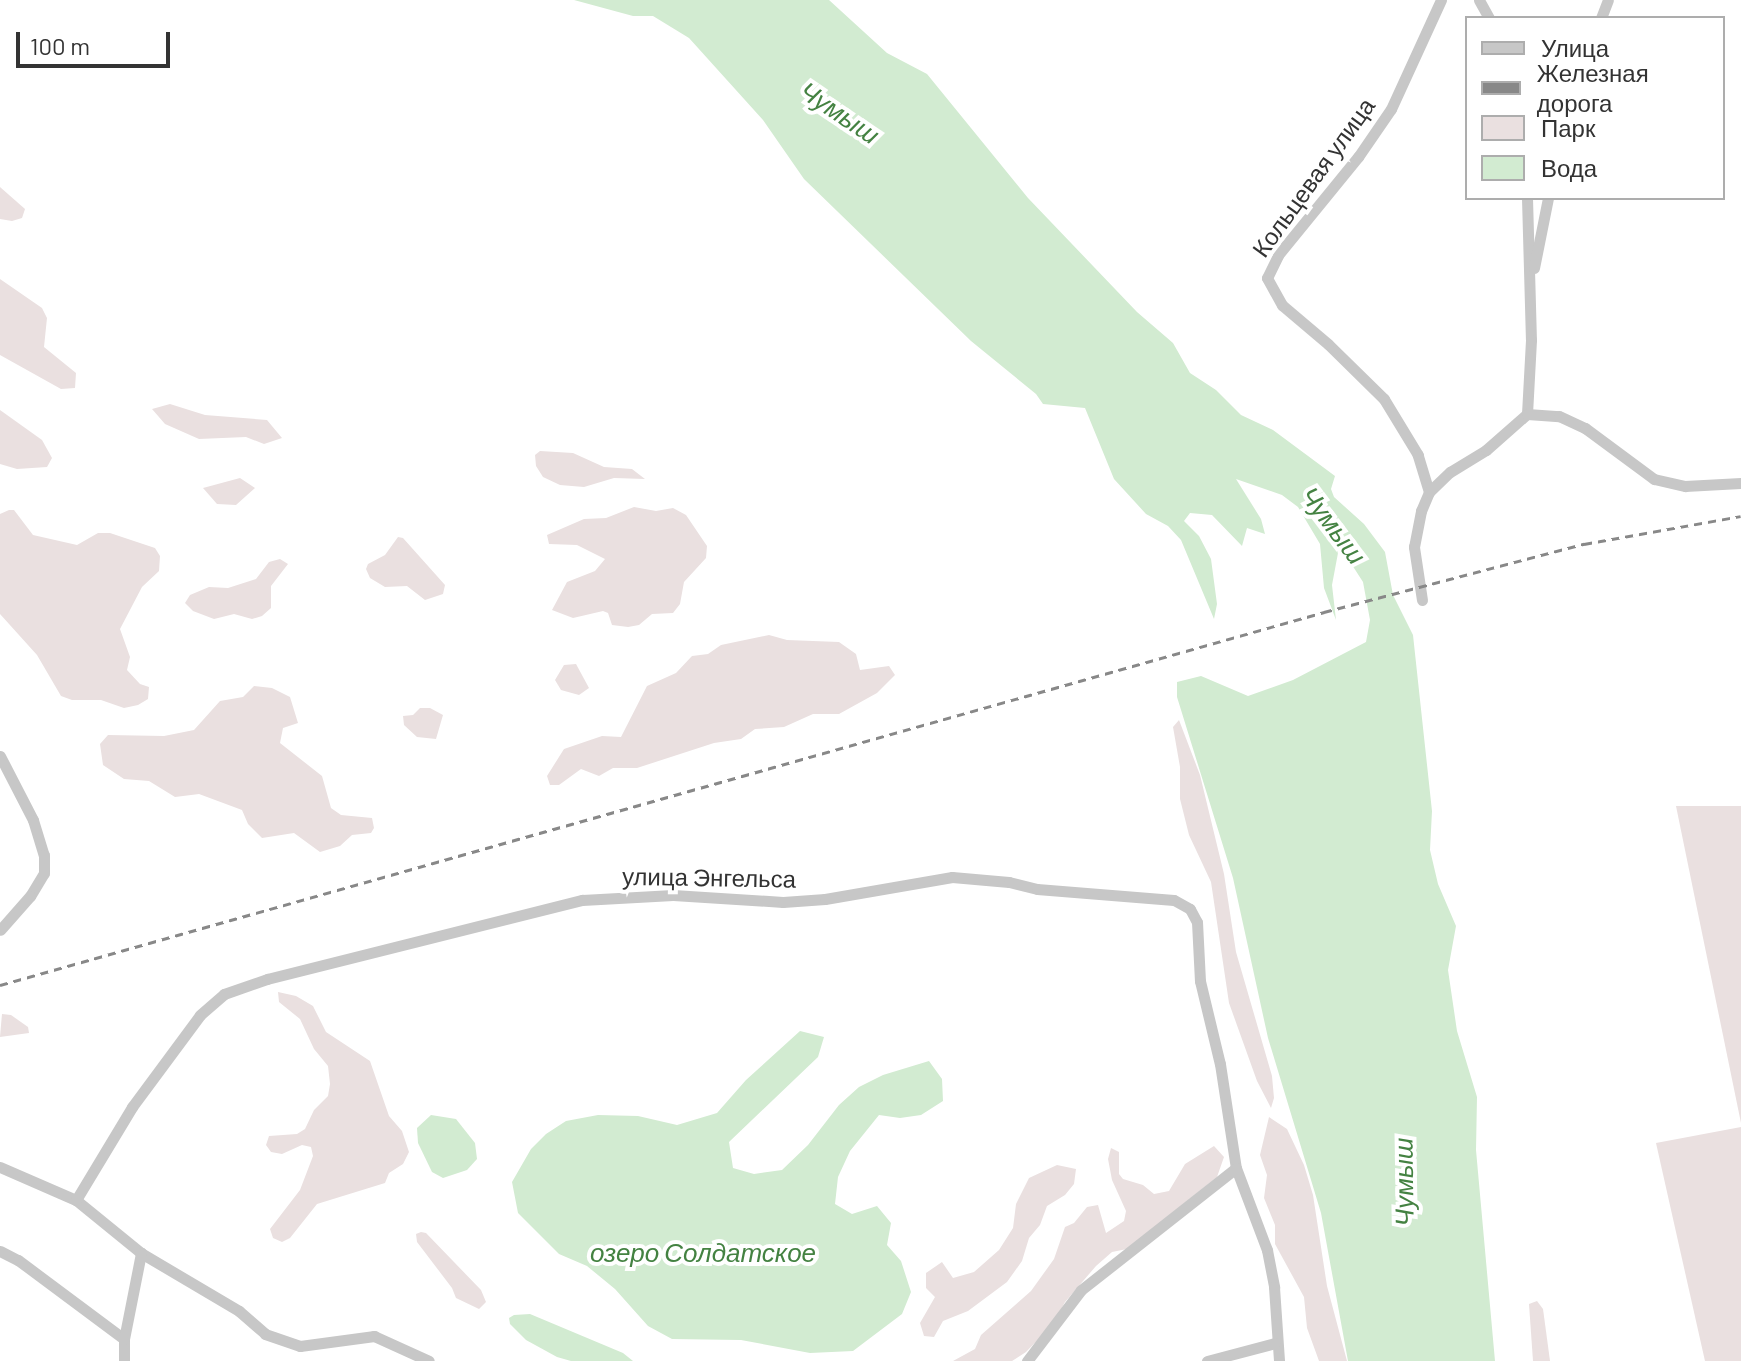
<!DOCTYPE html>
<meta charset="utf-8">
<style>
body{margin:0}
#map{position:relative;width:1741px;height:1361px;overflow:hidden;background:#fff;font-family:Barlow,sans-serif}
div>[style]{position:absolute}
[style*='--x']{left:calc(var(--x)*1px);top:calc(var(--y)*1px);width:calc(var(--w)*1px);rotate:calc(var(--a)*1deg)}
.green>*{inset:0;background:#eae0e0}
.water>*{inset:0;background:#d2ebd1}
.minor>*{height:11px;margin:-5.5px;padding:0 5.5px;transform-origin:5.5px;border-radius:5.5px;background:#c7c7c7}
.rail>*{height:3px;margin-top:-1.5px;transform-origin:0;background:repeating-linear-gradient(90deg,#888 0 8px,transparent 0 14px)}
span{translate:-50% -50%;white-space:nowrap;text-align:center;line-height:1.15;-webkit-text-stroke:8px #fff;paint-order:stroke}
.street-label{font-size:24px;color:#333}
.water-label{font-size:26px;color:#448242;font-style:italic}
.legend{position:absolute;left:1465px;top:16px;width:260px;height:184px;box-sizing:border-box;background:#fff;border:2px solid #adadad;margin:0;padding:10px 14px;list-style:none;font-size:24px;color:#333}
.legend li{display:flex;align-items:center;gap:16px;height:40px}
.legend b{width:40px;border:2px solid #adadad}
.scale{position:absolute;left:16px;top:32px;width:154px;height:36px;box-sizing:border-box;border:4px solid #333;border-top:0;padding-left:10px;font-size:24px;line-height:28px;white-space:nowrap;color:#333;-webkit-text-stroke:6px #fff;paint-order:stroke}
</style>
<div id="map">
<div class="green">
<div style="clip-path:polygon(0 187px,25px 209px,22px 218px,12px 221px,0 219px)"></div>
<div style="clip-path:polygon(0 279px,42px 308px,47px 318px,44px 347px,76px 373px,75px 388px,61px 389px,0 355px)"></div>
<div style="clip-path:polygon(170px 404px,205px 415px,267px 420px,282px 438px,264px 444px,246px 437px,199px 439px,165px 424px,152px 409px)"></div>
<div style="clip-path:polygon(0 410px,42px 440px,52px 458px,47px 467px,17px 469px,0 464px)"></div>
<div style="clip-path:polygon(540px 451px,573px 453px,604px 467px,632px 469px,645px 479px,614px 478px,584px 487px,560px 485px,543px 477px,536px 466px,535px 455px)"></div>
<div style="clip-path:polygon(240px 478px,255px 488px,236px 505px,217px 504px,203px 488px)"></div>
<div style="clip-path:polygon(634px 507px,656px 511px,673px 508px,686px 515px,707px 546px,706px 558px,684px 582px,680px 604px,673px 613px,652px 614px,639px 625px,628px 627px,612px 625px,608px 613px,603px 611px,573px 618px,552px 610px,567px 582px,595px 571px,605px 559px,577px 545px,549px 544px,547px 535px,584px 519px,606px 518px)"></div>
<div style="clip-path:polygon(9px 510px,14px 510px,33px 535px,77px 545px,98px 533px,110px 533px,155px 548px,160px 556px,159px 571px,142px 587px,120px 629px,130px 657px,127px 670px,140px 684px,149px 687px,148px 699px,138px 705px,124px 708px,101px 700px,72px 700px,61px 696px,37px 655px,0 614px,0 514px)"></div>
<div style="clip-path:polygon(398px 537px,403px 538px,445px 585px,443px 594px,425px 600px,407px 586px,385px 587px,370px 578px,366px 569px,368px 564px,385px 555px)"></div>
<div style="clip-path:polygon(280px 559px,288px 564px,271px 586px,271px 608px,262px 616px,252px 619px,234px 614px,214px 619px,193px 611px,185px 603px,190px 595px,209px 587px,228px 588px,256px 579px,269px 562px)"></div>
<div style="clip-path:polygon(769px 635px,787px 640px,839px 642px,856px 654px,860px 670px,889px 666px,895px 675px,877px 693px,839px 714px,813px 714px,784px 727px,755px 729px,741px 739px,714px 743px,637px 768px,613px 768px,599px 776px,581px 769px,559px 785px,550px 785px,547px 776px,564px 749px,602px 736px,621px 737px,647px 686px,676px 673px,692px 656px,708px 654px,721px 645px)"></div>
<div style="clip-path:polygon(576px 664px,589px 688px,579px 695px,561px 690px,555px 680px,564px 665px)"></div>
<div style="clip-path:polygon(254px 686px,272px 688px,290px 697px,298px 723px,283px 728px,280px 743px,322px 776px,331px 808px,341px 815px,372px 818px,374px 828px,371px 833px,352px 835px,340px 846px,320px 852px,294px 833px,262px 838px,248px 824px,242px 810px,199px 794px,175px 797px,149px 781px,124px 779px,103px 765px,100px 744px,108px 735px,164px 736px,194px 730px,220px 701px,243px 697px)"></div>
<div style="clip-path:polygon(420px 708px,430px 708px,443px 715px,436px 739px,417px 737px,404px 725px,403px 716px,413px 715px)"></div>
<div style="clip-path:polygon(1179px 720px,1200px 775px,1224px 874px,1236px 952px,1272px 1076px,1274px 1098px,1271px 1108px,1257px 1081px,1229px 1003px,1211px 882px,1189px 835px,1180px 799px,1180px 767px,1173px 727px)"></div>
<div style="clip-path:polygon(1676px 806px,1741px 806px,1741px 1123px)"></div>
<div style="clip-path:polygon(278px 992px,296px 996px,313px 1006px,326px 1032px,370px 1061px,389px 1116px,402px 1131px,409px 1152px,403px 1164px,389px 1173px,385px 1183px,317px 1204px,290px 1238px,282px 1242px,273px 1238px,270px 1229px,300px 1190px,313px 1156px,311px 1147px,302px 1145px,282px 1154px,271px 1152px,266px 1145px,269px 1136px,297px 1134px,305px 1129px,314px 1110px,328px 1096px,330px 1084px,328px 1066px,314px 1049px,300px 1019px,279px 1002px)"></div>
<div style="clip-path:polygon(2px 1014px,11px 1015px,28px 1027px,29px 1033px,0 1037px)"></div>
<div style="clip-path:polygon(1269px 1117px,1287px 1129px,1304px 1165px,1313px 1195px,1327px 1286px,1347px 1361px,1319px 1361px,1307px 1328px,1304px 1297px,1275px 1244px,1275px 1225px,1264px 1198px,1267px 1175px,1260px 1155px)"></div>
<div style="clip-path:polygon(1741px 1127px,1741px 1361px,1705px 1361px,1656px 1143px)"></div>
<div style="clip-path:polygon(1214px 1146px,1224px 1157px,1217px 1177px,1127px 1249px,1112px 1252px,1096px 1266px,1065px 1302px,1053px 1324px,1026px 1352px,1012px 1361px,953px 1361px,975px 1349px,981px 1335px,1031px 1291px,1054px 1259px,1065px 1227px,1074px 1223px,1087px 1207px,1098px 1205px,1106px 1233px,1124px 1221px,1126px 1211px,1112px 1180px,1108px 1159px,1111px 1148px,1119px 1152px,1119px 1174px,1123px 1179px,1143px 1185px,1154px 1194px,1169px 1191px,1185px 1164px)"></div>
<div style="clip-path:polygon(1057px 1165px,1076px 1169px,1074px 1184px,1065px 1195px,1047px 1206px,1040px 1225px,1029px 1238px,1022px 1261px,1007px 1282px,968px 1311px,943px 1321px,934px 1337px,924px 1336px,920px 1323px,935px 1297px,926px 1288px,926px 1273px,942px 1262px,953px 1278px,974px 1272px,999px 1250px,1013px 1228px,1016px 1204px,1029px 1178px)"></div>
<div style="clip-path:polygon(421px 1232px,426px 1233px,481px 1290px,486px 1302px,479px 1309px,456px 1298px,452px 1288px,417px 1242px,416px 1234px)"></div>
<div style="clip-path:polygon(1537px 1301px,1543px 1309px,1550px 1361px,1533px 1361px,1529px 1304px)"></div>
</div>
<div class="water">
<div style="clip-path:polygon(574px 0,829px 0,887px 53px,927px 74px,1028px 198px,1137px 312px,1173px 343px,1190px 373px,1216px 390px,1241px 415px,1273px 430px,1335px 476px,1331px 489px,1334px 497px,1364px 524px,1385px 552px,1393px 595px,1413px 635px,1432px 811px,1430px 850px,1438px 884px,1456px 926px,1448px 970px,1457px 1031px,1477px 1097px,1476px 1150px,1495px 1361px,1348px 1361px,1321px 1213px,1268px 1038px,1233px 878px,1177px 697px,1177px 682px,1201px 676px,1248px 696px,1293px 680px,1366px 642px,1370px 620px,1363px 582px,1345px 554px,1342px 551px,1338px 553px,1332px 585px,1336px 620px,1324px 588px,1320px 544px,1298px 507px,1282px 495px,1236px 479px,1261px 519px,1265px 534px,1247px 528px,1242px 546px,1212px 515px,1190px 513px,1184px 521px,1199px 536px,1211px 559px,1217px 604px,1214px 619px,1181px 540px,1168px 526px,1146px 514px,1114px 479px,1085px 408px,1043px 404px,1036px 394px,971px 341px,804px 179px,763px 120px,689px 38px,653px 16px,633px 16px)"></div>
<div style="clip-path:polygon(800px 1031px,824px 1037px,818px 1057px,729px 1142px,733px 1168px,754px 1174px,782px 1170px,808px 1145px,839px 1105px,859px 1087px,883px 1075px,929px 1061px,942px 1079px,943px 1101px,921px 1115px,900px 1118px,879px 1115px,850px 1151px,838px 1177px,835px 1204px,852px 1214px,877px 1206px,891px 1223px,887px 1245px,901px 1261px,911px 1292px,902px 1314px,853px 1351px,810px 1353px,741px 1340px,672px 1339px,648px 1326px,615px 1289px,587px 1266px,559px 1254px,518px 1213px,512px 1182px,531px 1149px,546px 1134px,566px 1121px,598px 1115px,638px 1116px,677px 1125px,717px 1113px,746px 1080px)"></div>
<div style="clip-path:polygon(431px 1115px,456px 1119px,475px 1143px,477px 1159px,467px 1170px,443px 1178px,432px 1172px,418px 1143px,417px 1128px)"></div>
<div style="clip-path:polygon(530px 1314px,623px 1353px,633px 1361px,571px 1361px,557px 1357px,526px 1340px,510px 1324px,509px 1318px,514px 1315px)"></div>
</div>
<div class="minor">
<div style="--x:1479;--y:0;--w:21;--a:61"></div>
<div style="--x:1601;--y:18;--w:19;--a:-69"></div>
<div style="--x:1527;--y:198;--w:142;--a:88.4"></div>
<div style="--x:1531;--y:340;--w:74;--a:93.1"></div>
<div style="--x:1534;--y:268;--w:71;--a:-78.7"></div>
<div style="--x:1429;--y:492;--w:39;--a:-107"></div>
<div style="--x:1418;--y:455;--w:66;--a:-121.3"></div>
<div style="--x:1384;--y:399;--w:78;--a:-135.5"></div>
<div style="--x:1328;--y:344;--w:60;--a:-139.7"></div>
<div style="--x:1282;--y:305;--w:31;--a:-119"></div>
<div style="--x:1267;--y:278;--w:25;--a:-64"></div>
<div style="--x:1278;--y:255;--w:127;--a:-50.8"></div>
<div style="--x:1358;--y:157;--w:58;--a:-55.5"></div>
<div style="--x:1391;--y:109;--w:120;--a:-65.4"></div>
<div style="--x:1422;--y:600;--w:54;--a:-98.6"></div>
<div style="--x:1414;--y:547;--w:37;--a:-79"></div>
<div style="--x:1421;--y:511;--w:21;--a:-67"></div>
<div style="--x:1429;--y:492;--w:29;--a:-44"></div>
<div style="--x:1450;--y:472;--w:42;--a:-31.4"></div>
<div style="--x:1486;--y:450;--w:55;--a:-41.3"></div>
<div style="--x:1527;--y:414;--w:32;--a:4"></div>
<div style="--x:1559;--y:416;--w:29;--a:25"></div>
<div style="--x:1585;--y:428;--w:86;--a:36.5"></div>
<div style="--x:1654;--y:479;--w:32;--a:13"></div>
<div style="--x:1685;--y:486;--w:56;--a:-3.1"></div>
<div style="--x:0;--y:756;--w:72;--a:62.7"></div>
<div style="--x:33;--y:820;--w:37;--a:73"></div>
<div style="--x:44;--y:855;--w:18;--a:90"></div>
<div style="--x:44;--y:873;--w:27;--a:121"></div>
<div style="--x:30;--y:896;--w:45;--a:131.4"></div>
<div style="--x:0;--y:1167;--w:83;--a:23.5"></div>
<div style="--x:76;--y:1200;--w:84;--a:39.2"></div>
<div style="--x:141;--y:1253;--w:114;--a:30.6"></div>
<div style="--x:239;--y:1311;--w:35;--a:41"></div>
<div style="--x:265;--y:1334;--w:37;--a:19"></div>
<div style="--x:300;--y:1346;--w:75;--a:-7.7"></div>
<div style="--x:374;--y:1336;--w:60;--a:24.4"></div>
<div style="--x:76;--y:1200;--w:109;--a:-58.9"></div>
<div style="--x:132;--y:1107;--w:114;--a:-53.5"></div>
<div style="--x:200;--y:1015;--w:32;--a:-41"></div>
<div style="--x:224;--y:994;--w:46;--a:-19.2"></div>
<div style="--x:267;--y:979;--w:325;--a:-14.1"></div>
<div style="--x:582;--y:900;--w:91;--a:-3.1"></div>
<div style="--x:673;--y:895;--w:110;--a:3.6"></div>
<div style="--x:783;--y:902;--w:42;--a:-4.1"></div>
<div style="--x:825;--y:899;--w:129;--a:-9.8"></div>
<div style="--x:952;--y:877;--w:57;--a:5"></div>
<div style="--x:1009;--y:882;--w:29;--a:14"></div>
<div style="--x:1037;--y:889;--w:137;--a:4.6"></div>
<div style="--x:1174;--y:900;--w:18;--a:29"></div>
<div style="--x:1190;--y:909;--w:15;--a:62"></div>
<div style="--x:1197;--y:922;--w:59;--a:87.1"></div>
<div style="--x:1200;--y:981;--w:85;--a:76.5"></div>
<div style="--x:1220;--y:1064;--w:105;--a:81.3"></div>
<div style="--x:1236;--y:1168;--w:88;--a:69.3"></div>
<div style="--x:1267;--y:1250;--w:38;--a:79"></div>
<div style="--x:1274;--y:1287;--w:74;--a:86.1"></div>
<div style="--x:0;--y:1251;--w:20;--a:27"></div>
<div style="--x:18;--y:1260;--w:132;--a:36.7"></div>
<div style="--x:124;--y:1361;--w:22;--a:-90"></div>
<div style="--x:124;--y:1339;--w:88;--a:-78.8"></div>
<div style="--x:1027;--y:1361;--w:89;--a:-52.7"></div>
<div style="--x:1081;--y:1290;--w:197;--a:-38.2"></div>
<div style="--x:1207;--y:1361;--w:70;--a:-14.8"></div>
</div>
<div class="rail">
<div style="--x:0;--y:985;--w:1376;--a:-15.73"></div>
<div style="--x:1324;--y:612;--w:269;--a:-14.7"></div>
<div style="--x:1584;--y:544;--w:159;--a:-10.1"></div>
</div>
<div class="street-label">
<span style="left:1313px;top:177px;rotate:-54deg">Кольцевая улица</span>
<span style="left:709px;top:877px;rotate:1deg">улица Энгельса</span>
</div>
<div class="water-label">
<span style="left:840px;top:112px;rotate:34deg">Чумыш</span>
<span style="left:1334px;top:525px;rotate:53deg">Чумыш</span>
<span style="left:1403px;top:1182px;rotate:-91deg">Чумыш</span>
<span style="left:703px;top:1252px">озеро Солдатское</span>
</div>
<ul class="legend">
<li><b style="height:10px;background:#c7c7c7"></b>Улица</li>
<li><b style="height:10px;background:#888"></b>Железная дорога</li>
<li><b style="height:22px;background:#eae0e0"></b>Парк</li>
<li><b style="height:22px;background:#d2ebd1"></b>Вода</li>
</ul>
<div class="scale">100 m</div>
</div>
